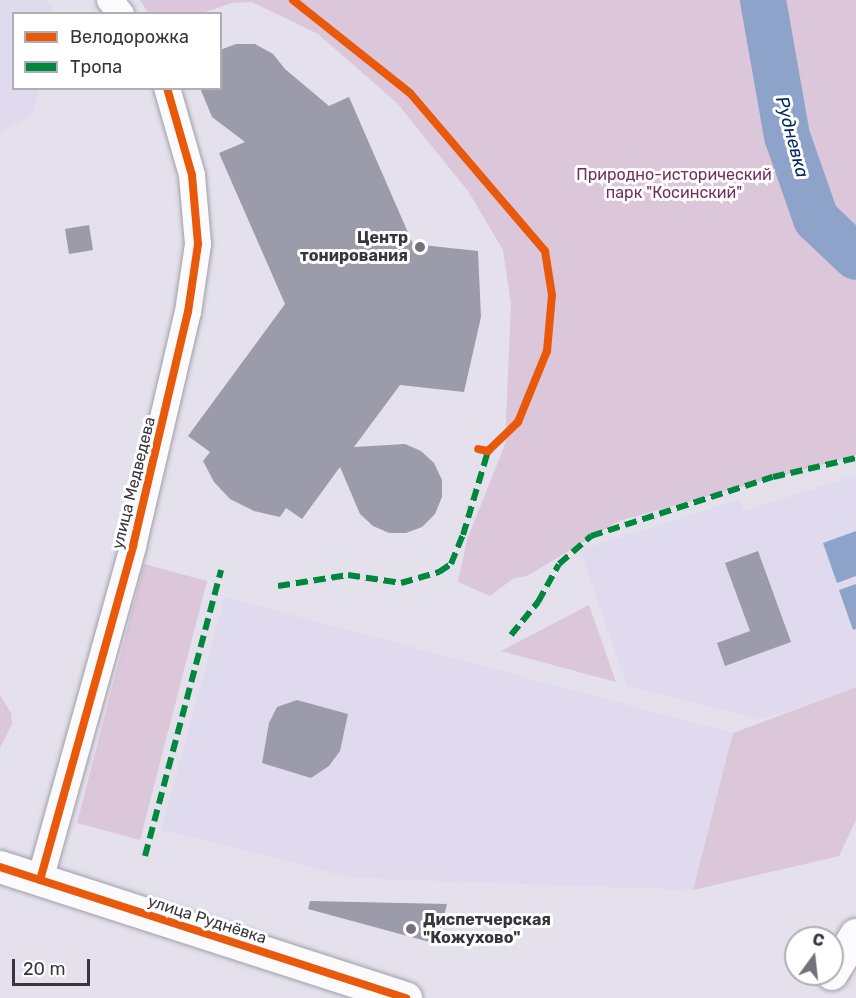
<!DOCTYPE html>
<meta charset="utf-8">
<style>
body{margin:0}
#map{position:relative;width:856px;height:998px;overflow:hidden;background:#e4e1ed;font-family:Rubik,sans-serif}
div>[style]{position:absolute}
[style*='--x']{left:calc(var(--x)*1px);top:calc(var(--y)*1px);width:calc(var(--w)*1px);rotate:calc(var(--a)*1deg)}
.built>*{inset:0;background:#e0daef}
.green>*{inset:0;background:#dcc6da}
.water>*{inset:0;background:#8ea3c9}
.river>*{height:46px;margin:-23px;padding:0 23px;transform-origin:23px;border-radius:23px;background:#8ea3c9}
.building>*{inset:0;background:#9b9ba9}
.roads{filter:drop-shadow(0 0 2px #a19fa8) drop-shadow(0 0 2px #a19fa8)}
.minor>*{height:26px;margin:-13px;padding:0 13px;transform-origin:13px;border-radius:13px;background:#fbfafc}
.tertiary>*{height:32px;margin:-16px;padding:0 16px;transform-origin:16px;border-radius:16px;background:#fbfafc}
.quiet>*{height:6px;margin-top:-3px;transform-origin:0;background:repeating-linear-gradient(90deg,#00873e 0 12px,transparent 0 18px)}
.cycleway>*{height:8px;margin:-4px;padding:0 4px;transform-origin:4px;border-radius:4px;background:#e8590c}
.dots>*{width:16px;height:16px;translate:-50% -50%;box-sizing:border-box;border:3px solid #fff;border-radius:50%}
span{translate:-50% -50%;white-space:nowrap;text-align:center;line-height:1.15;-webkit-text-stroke:6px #fff;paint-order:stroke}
.park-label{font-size:16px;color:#6f2f60}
.poi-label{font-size:16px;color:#37353e;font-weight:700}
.right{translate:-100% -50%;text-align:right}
.left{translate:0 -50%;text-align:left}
.street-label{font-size:16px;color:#37353e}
.water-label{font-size:18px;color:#002a64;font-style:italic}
.legend{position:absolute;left:12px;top:12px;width:210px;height:78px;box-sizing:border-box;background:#fff;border:2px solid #afaeb2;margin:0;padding:8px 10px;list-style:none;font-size:18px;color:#37353e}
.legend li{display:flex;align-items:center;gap:12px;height:30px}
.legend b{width:30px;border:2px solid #afaeb2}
.north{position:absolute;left:784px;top:926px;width:60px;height:60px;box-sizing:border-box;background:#fff;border:2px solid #afaeb2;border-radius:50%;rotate:15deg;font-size:16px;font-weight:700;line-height:24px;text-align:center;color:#37353e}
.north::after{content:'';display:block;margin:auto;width:21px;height:27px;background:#74717b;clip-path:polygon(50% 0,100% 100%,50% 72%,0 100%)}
.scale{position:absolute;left:12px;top:959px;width:78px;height:27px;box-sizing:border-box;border:3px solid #37353e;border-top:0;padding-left:8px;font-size:18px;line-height:21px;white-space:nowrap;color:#37353e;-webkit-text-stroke:4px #fff;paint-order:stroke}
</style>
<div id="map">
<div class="built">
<div style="clip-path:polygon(0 0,47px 0,55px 13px,14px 14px,14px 88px,40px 89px,34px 109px,26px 120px,0 133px)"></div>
<div style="clip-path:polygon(856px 475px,856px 687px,760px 720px,627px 686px,580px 550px,740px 499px,744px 511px)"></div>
<div style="clip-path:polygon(225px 597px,733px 733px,693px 890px,352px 878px,161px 830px)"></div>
</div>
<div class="green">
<div style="clip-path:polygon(140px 0,856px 0,856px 455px,619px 521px,527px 576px,514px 578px,490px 596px,458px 582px,467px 540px,505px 444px,511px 304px,503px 250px,468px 191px,397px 103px,318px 34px,252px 2px,232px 3px,202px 13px,149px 14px)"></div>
<div style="clip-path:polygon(144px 564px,207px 581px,140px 840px,77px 823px)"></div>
<div style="clip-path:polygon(589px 605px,616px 682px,501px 651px)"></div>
<div style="clip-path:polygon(856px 687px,856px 820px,839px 856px,693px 890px,733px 733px)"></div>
<div style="clip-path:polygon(0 695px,11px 713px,12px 724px,0 748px)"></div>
</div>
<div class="water">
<div style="clip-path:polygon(856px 531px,856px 576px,837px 583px,823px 543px)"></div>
<div style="clip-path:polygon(856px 584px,856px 629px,853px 630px,839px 590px)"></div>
</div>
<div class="river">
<div style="--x:763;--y:0;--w:138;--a:80"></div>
<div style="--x:787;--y:136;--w:88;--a:70.7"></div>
<div style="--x:816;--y:219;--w:55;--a:43.5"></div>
</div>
<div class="building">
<div style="clip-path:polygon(236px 44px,255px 44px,273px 54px,285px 69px,329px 106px,349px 97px,413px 244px,478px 251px,481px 317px,464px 392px,400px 385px,354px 447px,405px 444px,421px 451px,434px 463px,442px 480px,442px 497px,435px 514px,422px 527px,406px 533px,389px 533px,373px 526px,360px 514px,340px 467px,302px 519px,286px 508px,280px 517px,254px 511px,230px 499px,214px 482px,203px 461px,210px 452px,188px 436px,285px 304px,219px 153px,245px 142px,212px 117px,200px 88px,220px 88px,220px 50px)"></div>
<div style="clip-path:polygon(89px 225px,93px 250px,69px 254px,65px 229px)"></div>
<div style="clip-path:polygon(758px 551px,791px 642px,725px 666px,717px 643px,750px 631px,725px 563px)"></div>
<div style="clip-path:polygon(297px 700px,348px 714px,340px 751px,329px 766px,311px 778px,262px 763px,269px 723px,277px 707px)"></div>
<div style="clip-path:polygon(310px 901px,447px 904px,437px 944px,308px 909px)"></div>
</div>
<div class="roads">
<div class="minor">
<div style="--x:110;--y:0;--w:18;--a:52"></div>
<div style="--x:40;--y:880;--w:347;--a:-74.4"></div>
<div style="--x:133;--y:546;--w:240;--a:-76.8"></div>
<div style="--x:188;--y:312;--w:69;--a:-81.6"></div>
<div style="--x:198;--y:244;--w:69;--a:-95"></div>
<div style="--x:192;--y:175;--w:91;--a:-106"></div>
</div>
<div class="tertiary">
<div style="--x:0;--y:867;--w:427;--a:17.9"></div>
<div style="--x:832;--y:974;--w:46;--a:-58.4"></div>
</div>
</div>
<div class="quiet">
<div style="--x:278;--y:586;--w:71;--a:-8.9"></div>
<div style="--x:348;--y:575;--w:54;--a:8.6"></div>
<div style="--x:401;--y:583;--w:40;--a:-16"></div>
<div style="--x:439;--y:572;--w:14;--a:-34"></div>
<div style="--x:451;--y:564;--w:31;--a:-68"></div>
<div style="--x:463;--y:535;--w:88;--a:-73.4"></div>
<div style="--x:511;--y:635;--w:43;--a:-50.7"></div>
<div style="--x:538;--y:602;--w:43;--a:-61.1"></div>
<div style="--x:559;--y:564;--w:43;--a:-41.2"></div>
<div style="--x:591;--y:536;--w:191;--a:-18"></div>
<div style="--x:773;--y:477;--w:85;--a:-12.9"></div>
<div style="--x:145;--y:856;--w:296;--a:-75.1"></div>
</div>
<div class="cycleway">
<div style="--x:293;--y:0;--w:149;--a:38.5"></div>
<div style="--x:410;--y:93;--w:208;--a:49.5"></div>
<div style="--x:545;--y:251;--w:45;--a:81"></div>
<div style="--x:552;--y:295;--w:56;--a:95.1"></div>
<div style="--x:547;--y:351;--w:77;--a:112.2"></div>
<div style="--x:518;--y:422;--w:42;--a:136"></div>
<div style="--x:488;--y:451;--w:10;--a:-169"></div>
<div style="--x:0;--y:867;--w:427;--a:17.9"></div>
<div style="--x:40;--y:880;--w:347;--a:-74.4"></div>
<div style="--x:133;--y:546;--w:240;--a:-76.8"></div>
<div style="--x:188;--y:312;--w:69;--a:-81.6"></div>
<div style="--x:198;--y:244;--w:69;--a:-95"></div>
<div style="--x:192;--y:175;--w:91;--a:-106"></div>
</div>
<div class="dots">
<div style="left:420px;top:247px;background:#74717b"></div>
<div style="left:411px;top:929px;background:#74717b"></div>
</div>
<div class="park-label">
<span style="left:674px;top:184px">Природно-исторический<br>парк "Косинский"</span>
</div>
<div class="poi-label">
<span class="right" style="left:408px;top:247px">Центр<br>тонирования</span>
<span class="left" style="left:423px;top:929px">Диспетчерская<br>"Кожухово"</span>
</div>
<div class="street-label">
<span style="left:134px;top:483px;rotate:-76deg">улица Медведева</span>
<span style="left:207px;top:920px;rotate:18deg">улица Руднёвка</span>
</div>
<div class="water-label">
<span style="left:792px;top:137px;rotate:75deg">Рудневка</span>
</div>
<ul class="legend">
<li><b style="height:8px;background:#e8590c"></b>Велодорожка</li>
<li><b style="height:8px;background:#00873e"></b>Тропа</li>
</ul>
<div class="north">С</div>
<div class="scale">20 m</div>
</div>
